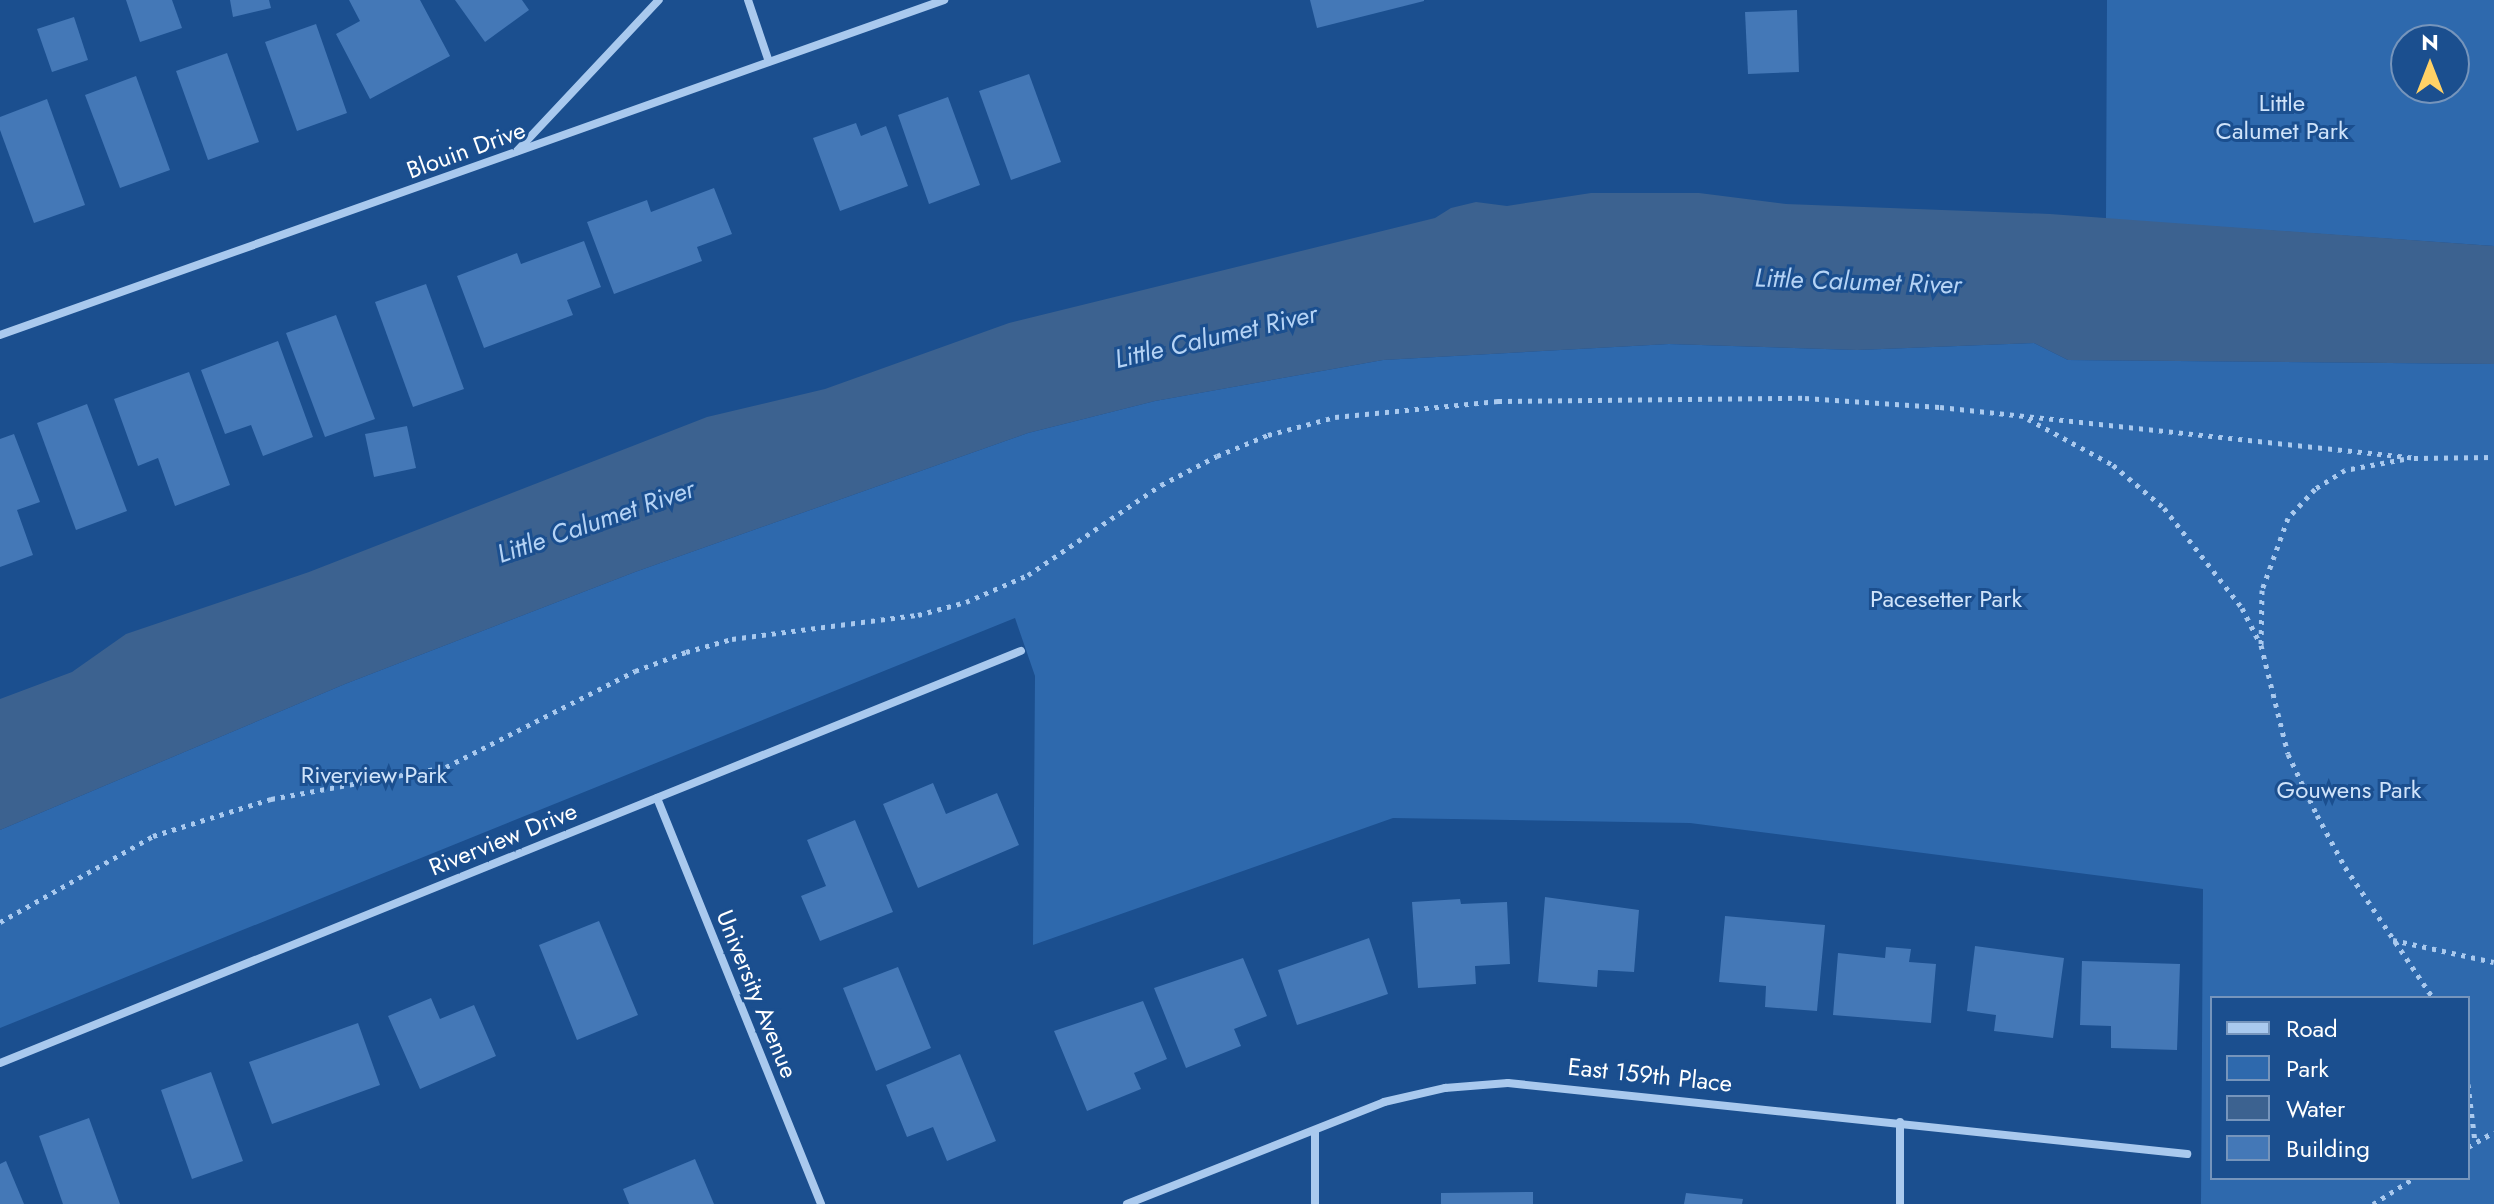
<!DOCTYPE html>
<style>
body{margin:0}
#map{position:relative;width:2494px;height:1204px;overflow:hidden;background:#1b4f8f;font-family:Jost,sans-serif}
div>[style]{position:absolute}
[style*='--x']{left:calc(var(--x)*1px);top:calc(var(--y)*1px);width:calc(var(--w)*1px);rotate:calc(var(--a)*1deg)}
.green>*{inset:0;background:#2e69ad}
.water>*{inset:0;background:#3c6290}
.building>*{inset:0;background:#4478b7}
.path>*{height:5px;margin-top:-2.5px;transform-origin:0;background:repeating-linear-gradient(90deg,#a9c9ee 0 4px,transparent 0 10px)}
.street>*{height:8px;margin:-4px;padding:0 4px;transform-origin:4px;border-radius:4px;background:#a9c9ee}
span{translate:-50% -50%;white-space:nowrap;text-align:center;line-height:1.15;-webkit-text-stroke:6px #1b4f8f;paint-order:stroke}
.park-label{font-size:24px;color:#cfe3fa}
.street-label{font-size:24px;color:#fff}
.water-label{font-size:26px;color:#b5d3f5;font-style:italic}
.legend{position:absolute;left:2210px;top:996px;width:260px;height:184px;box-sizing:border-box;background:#1b4f8f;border:2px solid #7695bc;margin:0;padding:10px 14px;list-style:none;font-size:24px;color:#fff}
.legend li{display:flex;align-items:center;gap:16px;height:40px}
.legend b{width:40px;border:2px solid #7695bc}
.north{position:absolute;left:2390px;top:24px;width:80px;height:80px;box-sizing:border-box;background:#1b4f8f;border:2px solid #7695bc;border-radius:50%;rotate:0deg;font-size:22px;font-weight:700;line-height:32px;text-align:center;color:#fff}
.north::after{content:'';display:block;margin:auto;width:28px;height:36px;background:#ffd166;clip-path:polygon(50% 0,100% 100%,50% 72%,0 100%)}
</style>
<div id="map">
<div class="green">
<div style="clip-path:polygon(evenodd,2107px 0,2494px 0,2494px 246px,2106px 219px,2107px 0,2406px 40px,2454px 40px,2454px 88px,2406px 88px,2406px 40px)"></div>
<div style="clip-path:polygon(evenodd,2034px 343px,2068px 360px,2494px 364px,2494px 1204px,2201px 1204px,2203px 889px,1690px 823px,1393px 818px,1033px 945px,1035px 676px,1015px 618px,0 1028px,0 830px,345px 684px,635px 572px,1028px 433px,1155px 401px,1383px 360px,1669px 344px,1857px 350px,2034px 343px,2212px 998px,2468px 998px,2468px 1178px,2212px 1178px,2212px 998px)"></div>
</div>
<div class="water">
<div style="clip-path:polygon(1591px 193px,1699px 193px,1786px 204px,2050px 214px,2494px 246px,2494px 364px,2068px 360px,2034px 343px,1857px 350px,1669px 344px,1383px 360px,1155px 401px,1028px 433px,635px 572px,345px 684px,0 830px,0 699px,72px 672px,126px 634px,309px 572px,707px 417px,825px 389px,1009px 323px,1435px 218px,1451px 208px,1476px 202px,1507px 206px)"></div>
</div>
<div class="building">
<div style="clip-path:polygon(126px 0,172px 0,182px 28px,140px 42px)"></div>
<div style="clip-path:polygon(230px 0,269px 0,271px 8px,233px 17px)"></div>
<div style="clip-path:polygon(349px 0,420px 0,450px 56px,370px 99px,336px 34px,360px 21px)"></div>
<div style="clip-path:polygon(455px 0,522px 0,529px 10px,485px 42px)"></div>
<div style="clip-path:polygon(1310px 0,1424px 0,1424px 1px,1317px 28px)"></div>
<div style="clip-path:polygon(1797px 10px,1799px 72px,1748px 74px,1745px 12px)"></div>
<div style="clip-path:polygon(74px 17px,88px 60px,52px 72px,37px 29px)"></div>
<div style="clip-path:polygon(316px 24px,347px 113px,297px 131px,265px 42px)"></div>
<div style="clip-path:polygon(227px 53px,259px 142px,208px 160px,176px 71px)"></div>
<div style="clip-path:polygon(1029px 74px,1061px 162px,1011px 180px,979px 91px)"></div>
<div style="clip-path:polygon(136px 76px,170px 170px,120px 188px,85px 95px)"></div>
<div style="clip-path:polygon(948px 97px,980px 185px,929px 204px,898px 115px)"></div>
<div style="clip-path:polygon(47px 99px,85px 205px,34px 223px,0 130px,0 117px)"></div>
<div style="clip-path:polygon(856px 123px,861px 136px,886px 126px,908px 186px,840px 211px,813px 138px)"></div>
<div style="clip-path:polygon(714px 188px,732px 234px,697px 247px,702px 261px,614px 294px,587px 222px,647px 200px,651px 212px)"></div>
<div style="clip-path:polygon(584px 241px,601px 287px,567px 300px,573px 315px,484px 348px,457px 276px,517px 253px,521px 264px)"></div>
<div style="clip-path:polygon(426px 284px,464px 389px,413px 407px,375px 302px)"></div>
<div style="clip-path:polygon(336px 315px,375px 419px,325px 437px,286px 333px)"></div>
<div style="clip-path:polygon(278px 341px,313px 437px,263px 456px,251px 425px,225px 434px,201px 370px)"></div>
<div style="clip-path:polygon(189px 372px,230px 485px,175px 506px,158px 458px,138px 466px,114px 399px)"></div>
<div style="clip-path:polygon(87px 404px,127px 511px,76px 530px,37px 423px)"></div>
<div style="clip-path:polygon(407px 426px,416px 468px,374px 477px,365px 434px)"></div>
<div style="clip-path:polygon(14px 434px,40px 502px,17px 510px,33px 555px,0 567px,0 439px)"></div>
<div style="clip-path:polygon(933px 783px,946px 814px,997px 793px,1019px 845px,918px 888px,883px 804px)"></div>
<div style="clip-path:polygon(855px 820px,893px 912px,820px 941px,801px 896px,826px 886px,807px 840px)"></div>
<div style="clip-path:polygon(1545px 897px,1639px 910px,1634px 972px,1598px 970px,1597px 987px,1538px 982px)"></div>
<div style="clip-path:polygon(1460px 899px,1461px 904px,1507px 902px,1510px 964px,1475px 966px,1476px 984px,1418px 988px,1412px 902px)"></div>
<div style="clip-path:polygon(1725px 916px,1825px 925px,1817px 1011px,1765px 1007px,1766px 986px,1719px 982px)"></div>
<div style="clip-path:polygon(599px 921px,638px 1015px,577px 1040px,539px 945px)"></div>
<div style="clip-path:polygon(1369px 938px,1388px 994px,1297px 1025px,1278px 970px)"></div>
<div style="clip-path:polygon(1975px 946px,2064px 958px,2053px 1038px,1994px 1031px,1996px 1015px,1967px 1011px)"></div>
<div style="clip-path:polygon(1886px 947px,1911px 949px,1909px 962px,1936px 964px,1931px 1023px,1833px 1015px,1838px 953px,1885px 958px)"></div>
<div style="clip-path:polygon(1243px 958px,1267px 1016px,1234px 1029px,1241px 1046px,1186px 1068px,1154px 988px)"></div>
<div style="clip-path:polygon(2082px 961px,2180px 964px,2177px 1050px,2111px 1048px,2111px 1026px,2080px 1025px)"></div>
<div style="clip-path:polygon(898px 967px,931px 1048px,876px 1071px,843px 988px)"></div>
<div style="clip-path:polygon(431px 998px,440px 1019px,474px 1005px,496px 1056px,420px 1089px,388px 1016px)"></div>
<div style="clip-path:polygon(1143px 1001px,1167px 1059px,1134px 1073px,1141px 1089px,1087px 1111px,1054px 1031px)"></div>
<div style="clip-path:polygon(358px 1023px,380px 1085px,272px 1124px,249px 1062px)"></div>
<div style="clip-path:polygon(960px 1054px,996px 1141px,947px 1161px,933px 1127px,907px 1137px,886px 1085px)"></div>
<div style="clip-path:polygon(211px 1072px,243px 1161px,192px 1179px,161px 1090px)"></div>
<div style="clip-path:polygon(89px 1118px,120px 1204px,63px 1204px,39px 1136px)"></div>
<div style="clip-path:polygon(695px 1159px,714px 1204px,629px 1204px,623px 1189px)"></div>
<div style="clip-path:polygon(6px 1161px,24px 1204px,0 1204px,0 1164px)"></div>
<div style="clip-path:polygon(1533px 1192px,1533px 1204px,1441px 1204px,1441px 1193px)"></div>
<div style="clip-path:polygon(1686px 1193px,1743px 1199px,1742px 1204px,1684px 1204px)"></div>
</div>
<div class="path">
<div style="--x:2028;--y:419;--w:97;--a:28.4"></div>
<div style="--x:2113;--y:465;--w:67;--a:40.1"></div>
<div style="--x:2164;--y:508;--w:127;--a:52"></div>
<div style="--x:2242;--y:608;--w:39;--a:63"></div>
<div style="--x:2414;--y:458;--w:80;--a:-0.7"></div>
<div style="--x:2404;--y:459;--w:60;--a:169.4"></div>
<div style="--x:2345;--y:470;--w:36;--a:148"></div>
<div style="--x:2315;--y:489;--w:40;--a:133"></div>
<div style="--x:2288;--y:518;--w:77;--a:109.9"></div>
<div style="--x:2262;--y:590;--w:55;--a:91"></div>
<div style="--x:2261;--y:645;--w:112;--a:76.1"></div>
<div style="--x:2288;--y:754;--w:68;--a:64.6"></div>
<div style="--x:2317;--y:815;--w:59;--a:61.7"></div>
<div style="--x:2345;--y:867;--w:158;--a:56.1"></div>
<div style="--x:0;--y:922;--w:176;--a:-29.3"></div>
<div style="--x:153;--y:836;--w:124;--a:-17.4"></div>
<div style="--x:271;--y:799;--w:178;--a:-10.4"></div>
<div style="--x:446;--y:767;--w:212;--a:-26.9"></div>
<div style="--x:635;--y:671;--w:54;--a:-20.4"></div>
<div style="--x:686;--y:652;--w:48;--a:-15.8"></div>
<div style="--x:732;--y:639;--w:188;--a:-7.4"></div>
<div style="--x:918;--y:615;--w:50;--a:-15.2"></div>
<div style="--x:966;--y:602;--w:68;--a:-23.5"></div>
<div style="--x:1028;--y:575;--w:161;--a:-34.1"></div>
<div style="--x:1161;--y:485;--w:63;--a:-27.4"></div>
<div style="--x:1217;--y:456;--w:55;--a:-22.4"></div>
<div style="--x:1268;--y:435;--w:69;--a:-15"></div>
<div style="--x:1335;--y:417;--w:164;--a:-5.6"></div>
<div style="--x:1498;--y:401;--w:307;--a:-0.6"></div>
<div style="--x:1805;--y:398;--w:135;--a:3.8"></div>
<div style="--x:1940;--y:407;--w:480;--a:6.1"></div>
<div style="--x:2393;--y:940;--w:103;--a:12.3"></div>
<div style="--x:2468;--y:1084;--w:58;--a:83.1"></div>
<div style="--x:2468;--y:1147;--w:30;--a:-30"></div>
<div style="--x:2373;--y:1204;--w:49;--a:-32.4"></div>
</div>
<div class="street">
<div style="--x:748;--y:0;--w:65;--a:71.3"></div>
<div style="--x:517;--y:151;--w:207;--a:-46.8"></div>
<div style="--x:0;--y:335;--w:1002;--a:-19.54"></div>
<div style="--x:657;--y:798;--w:438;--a:68"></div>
<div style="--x:0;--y:1063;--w:1101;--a:-21.98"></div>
<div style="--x:1900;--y:1122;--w:82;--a:90"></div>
<div style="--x:1315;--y:1131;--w:73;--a:90"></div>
<div style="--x:1127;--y:1204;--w:277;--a:-21.6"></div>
<div style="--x:1384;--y:1102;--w:63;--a:-12.9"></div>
<div style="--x:1445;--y:1088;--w:63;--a:-4.5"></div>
<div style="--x:1508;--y:1083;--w:683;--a:5.97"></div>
</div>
<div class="park-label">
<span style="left:2282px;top:117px">Little<br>Calumet Park</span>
<span style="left:1946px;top:599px">Pacesetter Park</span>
<span style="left:374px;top:775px">Riverview Park</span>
<span style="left:2349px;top:790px">Gouwens Park</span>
</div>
<div class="street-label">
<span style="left:466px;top:150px;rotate:-20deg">Blouin Drive</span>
<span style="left:503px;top:839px;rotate:-22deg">Riverview Drive</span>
<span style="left:757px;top:994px;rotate:68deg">University Avenue</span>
<span style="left:1650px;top:1075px;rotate:6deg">East 159th Place</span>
</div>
<div class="water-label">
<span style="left:1858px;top:282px;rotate:2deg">Little Calumet River</span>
<span style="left:1216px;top:337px;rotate:-13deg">Little Calumet River</span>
<span style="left:596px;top:522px;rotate:-19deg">Little Calumet River</span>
</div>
<ul class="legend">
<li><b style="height:10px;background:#a9c9ee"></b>Road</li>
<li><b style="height:22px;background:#2e69ad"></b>Park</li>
<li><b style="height:22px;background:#3c6290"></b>Water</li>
<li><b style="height:22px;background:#4478b7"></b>Building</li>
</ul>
<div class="north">N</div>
</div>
